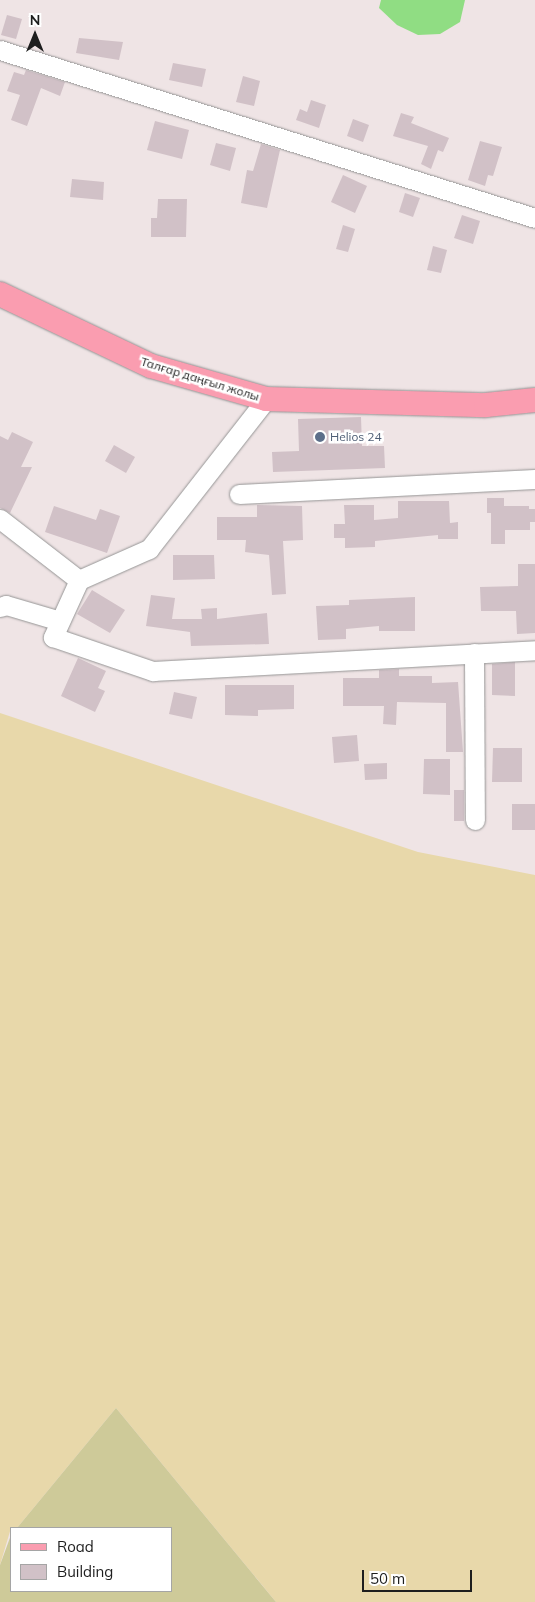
<!DOCTYPE html>
<meta charset="utf-8">
<style>
body{margin:0}
#map{position:relative;width:535px;height:1602px;overflow:hidden;background:#efe4e5;font-family:Mulish,sans-serif}
div>[style]{position:absolute}
[style*='--x']{left:calc(var(--x)*1px);top:calc(var(--y)*1px);width:calc(var(--w)*1px);rotate:calc(var(--a)*1deg)}
.grass>*{inset:0;background:#e8d8aa}
.forest>*{inset:0;background:#ceca99}
.pitch>*{inset:0;background:#90dd83}
.building>*{inset:0;background:#d1c1c7}
.roads{filter:drop-shadow(0 0 1px #959595) drop-shadow(0 0 1px #959595)}
.minor>*{height:19px;margin:-9.5px;padding:0 9.5px;transform-origin:9.5px;border-radius:9.5px;background:#fff}
.major>*{height:24px;margin:-12px;padding:0 12px;transform-origin:12px;border-radius:12px;background:#fa9db0}
.dots>*{width:14px;height:14px;translate:-50% -50%;box-sizing:border-box;border:2px solid #fff;border-radius:50%}
span{translate:-50% -50%;white-space:nowrap;text-align:center;line-height:1.15;-webkit-text-stroke:5px #fff;paint-order:stroke}
.street-label{font-size:12px;color:#1e1e1e}
.service-label{font-size:12px;color:#4e5e75}
.left{translate:0 -50%;text-align:left}
.legend{position:absolute;left:10px;top:1527px;width:162px;height:65px;box-sizing:border-box;background:#fff;border:1px solid #a5a5a5;margin:0;padding:6px 9px;list-style:none;font-size:15px;color:#1e1e1e}
.legend li{display:flex;align-items:center;gap:10px;height:25px}
.legend b{width:25px;border:1px solid #a5a5a5}
.north{position:absolute;left:10px;top:10px;width:50px;height:50px;-webkit-text-stroke:4px #fff;paint-order:stroke;rotate:0deg;font-size:14px;font-weight:700;line-height:20px;text-align:center;color:#1e1e1e}
.north::after{content:'';display:block;margin:auto;width:18px;height:22px;background:#1e1e1e;clip-path:polygon(50% 0,100% 100%,50% 72%,0 100%)}
.scale{position:absolute;left:362px;top:1570px;width:110px;height:22px;box-sizing:border-box;border:2px solid #1e1e1e;border-top:0;padding-left:6px;font-size:15px;line-height:18px;white-space:nowrap;color:#1e1e1e;-webkit-text-stroke:4px #fff;paint-order:stroke}
</style>
<div id="map">
<div class="grass">
<div style="clip-path:polygon(0 713px,418px 852px,535px 875px,535px 1602px,276px 1602px,116px 1408px,17px 1528px,11px 1528px,0 1565px)"></div>
</div>
<div class="forest">
<div style="clip-path:polygon(116px 1408px,271px 1596px,276px 1602px,0 1602px,0 1565px,11px 1535px,11px 1591px,171px 1591px,171px 1528px,17px 1528px)"></div>
</div>
<div class="pitch">
<div style="clip-path:polygon(381px 0,465px 0,460px 22px,440px 34px,418px 35px,397px 25px,379px 8px)"></div>
</div>
<div class="building">
<div style="clip-path:polygon(7px 15px,22px 19px,16px 39px,1px 35px)"></div>
<div style="clip-path:polygon(79px 38px,123px 42px,119px 60px,76px 53px)"></div>
<div style="clip-path:polygon(173px 63px,206px 69px,202px 87px,169px 80px)"></div>
<div style="clip-path:polygon(26px 70px,65px 82px,60px 96px,41px 88px,27px 126px,11px 120px,20px 95px,7px 91px,14px 72px,24px 75px)"></div>
<div style="clip-path:polygon(243px 76px,260px 81px,254px 106px,236px 102px)"></div>
<div style="clip-path:polygon(311px 100px,326px 105px,319px 128px,296px 120px,300px 109px,307px 112px)"></div>
<div style="clip-path:polygon(401px 113px,414px 117px,411px 123px,449px 138px,443px 152px,438px 150px,431px 169px,421px 164px,428px 146px,393px 136px)"></div>
<div style="clip-path:polygon(353px 119px,369px 125px,363px 142px,347px 136px)"></div>
<div style="clip-path:polygon(155px 121px,189px 130px,182px 159px,147px 150px)"></div>
<div style="clip-path:polygon(480px 141px,502px 147px,493px 176px,488px 175px,485px 186px,468px 180px)"></div>
<div style="clip-path:polygon(216px 143px,236px 148px,230px 171px,210px 165px)"></div>
<div style="clip-path:polygon(261px 144px,280px 150px,267px 208px,241px 203px,247px 170px,253px 171px)"></div>
<div style="clip-path:polygon(343px 175px,367px 186px,355px 213px,331px 202px)"></div>
<div style="clip-path:polygon(72px 179px,104px 182px,103px 200px,70px 197px)"></div>
<div style="clip-path:polygon(405px 193px,420px 198px,413px 217px,399px 212px)"></div>
<div style="clip-path:polygon(158px 199px,187px 199px,186px 237px,151px 237px,151px 218px,157px 218px)"></div>
<div style="clip-path:polygon(462px 215px,480px 221px,473px 244px,454px 238px)"></div>
<div style="clip-path:polygon(343px 225px,355px 229px,348px 252px,336px 249px)"></div>
<div style="clip-path:polygon(433px 246px,447px 250px,441px 273px,427px 270px)"></div>
<div style="clip-path:polygon(361px 417px,362px 446px,384px 446px,385px 468px,273px 472px,272px 452px,299px 451px,298px 419px)"></div>
<div style="clip-path:polygon(12px 432px,33px 442px,21px 467px,32px 467px,10px 513px,0 508px,0 436px,8px 440px)"></div>
<div style="clip-path:polygon(114px 445px,135px 457px,126px 473px,105px 461px)"></div>
<div style="clip-path:polygon(487px 498px,504px 498px,504px 506px,529px 506px,529px 509px,535px 509px,535px 522px,530px 522px,530px 530px,505px 530px,505px 544px,491px 544px,491px 513px,487px 513px)"></div>
<div style="clip-path:polygon(398px 501px,449px 501px,450px 523px,458px 522px,458px 539px,438px 539px,438px 535px,375px 541px,375px 547px,345px 548px,345px 538px,334px 538px,334px 524px,345px 524px,344px 505px,374px 505px,374px 520px,398px 518px)"></div>
<div style="clip-path:polygon(257px 505px,302px 506px,303px 540px,283px 541px,286px 594px,272px 595px,269px 555px,245px 552px,246px 540px,217px 540px,217px 517px,257px 517px)"></div>
<div style="clip-path:polygon(54px 506px,96px 520px,100px 509px,120px 516px,107px 553px,45px 532px)"></div>
<div style="clip-path:polygon(173px 555px,214px 555px,215px 579px,173px 580px)"></div>
<div style="clip-path:polygon(518px 564px,535px 564px,535px 633px,517px 634px,516px 611px,481px 611px,480px 587px,518px 586px)"></div>
<div style="clip-path:polygon(92px 590px,125px 610px,110px 633px,77px 614px)"></div>
<div style="clip-path:polygon(151px 595px,175px 598px,172px 619px,202px 619px,201px 609px,217px 608px,217px 619px,267px 613px,269px 644px,191px 646px,190px 632px,146px 626px)"></div>
<div style="clip-path:polygon(415px 597px,415px 631px,379px 631px,379px 626px,346px 629px,346px 639px,318px 640px,316px 606px,349px 605px,349px 600px)"></div>
<div style="clip-path:polygon(78px 658px,106px 671px,98px 688px,105px 691px,95px 712px,61px 696px)"></div>
<div style="clip-path:polygon(515px 662px,515px 696px,492px 695px,492px 664px)"></div>
<div style="clip-path:polygon(399px 669px,399px 676px,432px 676px,432px 683px,458px 682px,463px 752px,446px 752px,446px 703px,397px 702px,396px 725px,383px 724px,384px 706px,343px 706px,343px 678px,379px 678px,379px 670px)"></div>
<div style="clip-path:polygon(225px 685px,294px 685px,294px 709px,258px 710px,258px 716px,225px 715px)"></div>
<div style="clip-path:polygon(174px 692px,197px 697px,192px 719px,169px 714px)"></div>
<div style="clip-path:polygon(357px 735px,359px 761px,334px 763px,332px 737px)"></div>
<div style="clip-path:polygon(493px 748px,522px 748px,522px 782px,492px 782px)"></div>
<div style="clip-path:polygon(424px 759px,450px 759px,450px 795px,423px 794px)"></div>
<div style="clip-path:polygon(387px 763px,387px 779px,365px 780px,364px 764px)"></div>
<div style="clip-path:polygon(454px 790px,464px 790px,464px 821px,454px 821px)"></div>
<div style="clip-path:polygon(512px 804px,535px 804px,535px 830px,512px 830px)"></div>
</div>
<div class="roads">
<div class="minor">
<div style="--x:0;--y:50;--w:561;--a:17.43"></div>
<div style="--x:239;--y:494;--w:296;--a:-2.9"></div>
<div style="--x:0;--y:519;--w:100;--a:37.7"></div>
<div style="--x:79;--y:580;--w:77;--a:-23.9"></div>
<div style="--x:149;--y:549;--w:190;--a:-52"></div>
<div style="--x:79;--y:580;--w:63;--a:114.5"></div>
<div style="--x:53;--y:637;--w:106;--a:18.8"></div>
<div style="--x:153;--y:671;--w:383;--a:-3.1"></div>
<div style="--x:0;--y:607;--w:6;--a:-18"></div>
<div style="--x:6;--y:605;--w:56;--a:16.5"></div>
<div style="--x:474;--y:653;--w:167;--a:89.7"></div>
</div>
<div class="major">
<div style="--x:0;--y:294;--w:167;--a:25.5"></div>
<div style="--x:151;--y:366;--w:120;--a:16"></div>
<div style="--x:266;--y:399;--w:220;--a:1.6"></div>
<div style="--x:486;--y:405;--w:49;--a:-5.8"></div>
</div>
</div>
<div class="dots">
<div style="left:320px;top:437px;background:#5c6f8a"></div>
</div>
<div class="street-label">
<span style="left:200px;top:379px;rotate:17deg">Талғар даңғыл жолы</span>
</div>
<div class="service-label">
<span class="left" style="left:330px;top:437px">Helios 24</span>
</div>
<ul class="legend">
<li><b style="height:6px;background:#fa9db0"></b>Road</li>
<li><b style="height:14px;background:#d1c1c7"></b>Building</li>
</ul>
<div class="north">N</div>
<div class="scale">50 m</div>
</div>
